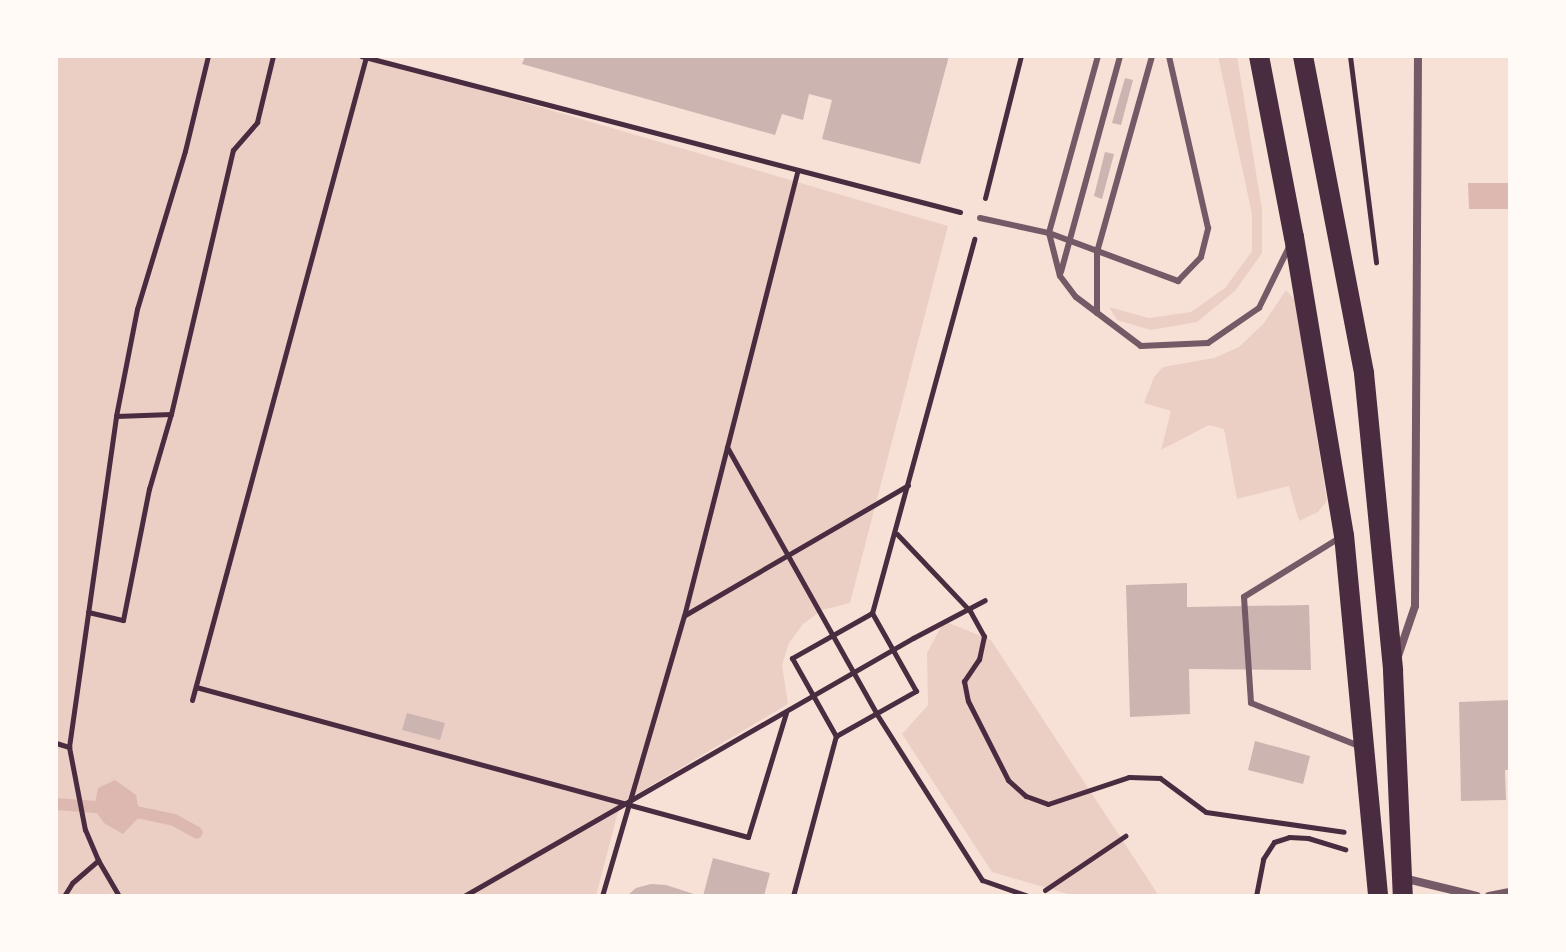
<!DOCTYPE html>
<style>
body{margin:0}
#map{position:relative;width:1566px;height:952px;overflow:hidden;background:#f7e1d7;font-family:Montserrat,sans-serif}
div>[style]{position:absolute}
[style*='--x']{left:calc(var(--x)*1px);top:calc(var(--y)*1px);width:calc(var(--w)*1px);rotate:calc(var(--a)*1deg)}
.green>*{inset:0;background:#ebcfc5}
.water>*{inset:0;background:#dcb8b0}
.stream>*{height:12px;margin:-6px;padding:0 6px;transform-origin:6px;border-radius:6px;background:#dcb8b0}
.building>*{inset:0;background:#ccb4b1}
.path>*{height:5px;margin:-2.5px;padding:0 2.5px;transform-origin:2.5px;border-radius:2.5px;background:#4a2c40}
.service>*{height:6px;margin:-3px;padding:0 3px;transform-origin:3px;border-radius:3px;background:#755966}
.minor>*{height:8px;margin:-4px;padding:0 4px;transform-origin:4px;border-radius:4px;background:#755966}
.primary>*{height:20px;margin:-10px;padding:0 10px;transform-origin:10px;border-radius:10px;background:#4a2c40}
span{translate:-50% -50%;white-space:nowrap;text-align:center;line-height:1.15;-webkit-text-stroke:8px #fffaf5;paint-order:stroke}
.frame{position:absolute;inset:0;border:58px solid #fffaf5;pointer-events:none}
</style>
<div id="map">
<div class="green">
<div style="clip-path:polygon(56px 56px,365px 56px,948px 226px,850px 603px,822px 610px,803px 624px,789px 643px,782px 665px,788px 704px,620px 804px,596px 896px,56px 896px)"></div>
<div style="clip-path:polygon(1218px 56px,1237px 56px,1262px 209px,1262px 253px,1235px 291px,1197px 322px,1151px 330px,1117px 320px,1109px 307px,1149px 318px,1191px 312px,1225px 288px,1252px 251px,1252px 214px)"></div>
<div style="clip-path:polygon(1286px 290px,1295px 300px,1327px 501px,1318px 512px,1299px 521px,1289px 486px,1237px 499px,1224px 429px,1209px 425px,1161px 450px,1171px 411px,1144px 403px,1154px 377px,1163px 367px,1214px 358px,1239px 347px,1264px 323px)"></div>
<div style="clip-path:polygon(944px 621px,991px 640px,1159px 896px,1075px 896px,992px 872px,902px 734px,928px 705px,927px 653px)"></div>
</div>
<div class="water">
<div style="clip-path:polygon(1468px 183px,1510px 183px,1510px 209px,1469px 209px)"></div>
<div style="clip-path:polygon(115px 780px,136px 795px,140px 816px,123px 834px,104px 823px,94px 809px,98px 788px)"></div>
</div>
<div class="stream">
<div style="--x:56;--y:804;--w:66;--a:4.3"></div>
<div style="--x:122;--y:809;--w:53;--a:11.9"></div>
<div style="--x:174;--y:820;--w:26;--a:29"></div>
</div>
<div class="building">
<div style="clip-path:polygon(525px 56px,949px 56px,920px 164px,822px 139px,832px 100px,809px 94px,803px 120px,782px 114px,775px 135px,522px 64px)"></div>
<div style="clip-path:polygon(1125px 78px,1133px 80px,1121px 125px,1112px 123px)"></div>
<div style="clip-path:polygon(1105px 152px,1114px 154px,1102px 199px,1094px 196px)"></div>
<div style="clip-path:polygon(1187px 583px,1187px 607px,1309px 605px,1311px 670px,1189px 669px,1190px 714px,1130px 717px,1126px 585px)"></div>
<div style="clip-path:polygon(1510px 700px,1510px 770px,1505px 770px,1506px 800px,1461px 801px,1459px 702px)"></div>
<div style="clip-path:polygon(407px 713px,445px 723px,440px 740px,402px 730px)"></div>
<div style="clip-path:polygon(1255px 741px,1310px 756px,1303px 784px,1248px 770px)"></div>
<div style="clip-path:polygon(713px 858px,770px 873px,764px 896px,703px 896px)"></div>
<div style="clip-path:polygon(651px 884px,666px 885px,700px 896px,627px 896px,636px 888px)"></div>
</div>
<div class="path">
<div style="--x:361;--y:56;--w:619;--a:14.6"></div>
<div style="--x:1350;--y:56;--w:208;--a:82.8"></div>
<div style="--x:985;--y:198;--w:146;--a:-75.8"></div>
<div style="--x:116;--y:416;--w:55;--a:-2.1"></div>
<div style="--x:727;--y:447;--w:305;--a:60.7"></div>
<div style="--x:876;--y:713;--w:198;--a:57.6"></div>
<div style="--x:982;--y:880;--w:49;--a:19.2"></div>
<div style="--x:897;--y:534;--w:106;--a:46.5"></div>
<div style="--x:970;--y:611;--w:29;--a:61"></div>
<div style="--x:984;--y:636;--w:24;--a:102"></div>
<div style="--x:979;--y:659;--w:27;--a:124"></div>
<div style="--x:964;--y:681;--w:20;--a:79"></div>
<div style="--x:968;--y:701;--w:89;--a:63.1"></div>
<div style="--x:1008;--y:780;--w:24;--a:42"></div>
<div style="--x:1026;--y:796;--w:23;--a:20"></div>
<div style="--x:1048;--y:804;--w:85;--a:-18.4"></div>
<div style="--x:1129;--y:777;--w:31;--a:2"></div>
<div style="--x:1160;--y:778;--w:57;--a:36.5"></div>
<div style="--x:1206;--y:812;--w:139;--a:8.2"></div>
<div style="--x:88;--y:612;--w:36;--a:13"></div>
<div style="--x:123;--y:620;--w:134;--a:-78.8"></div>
<div style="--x:149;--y:489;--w:78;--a:-73.7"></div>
<div style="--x:171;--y:414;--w:271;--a:-76.8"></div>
<div style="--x:233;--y:150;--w:37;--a:-49"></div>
<div style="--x:257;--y:122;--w:68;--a:-76.4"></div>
<div style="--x:872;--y:613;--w:92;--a:150.6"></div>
<div style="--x:792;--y:658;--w:90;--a:60.6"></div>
<div style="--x:836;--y:736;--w:92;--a:-29.4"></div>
<div style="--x:916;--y:691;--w:90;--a:-119.4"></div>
<div style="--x:872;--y:613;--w:388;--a:-74.7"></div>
<div style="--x:685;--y:615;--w:258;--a:-30.2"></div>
<div style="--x:196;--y:687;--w:572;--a:15.2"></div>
<div style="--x:748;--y:837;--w:130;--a:-73"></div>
<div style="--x:192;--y:700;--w:666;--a:-74.86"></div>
<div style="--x:56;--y:743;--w:14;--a:17"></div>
<div style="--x:1045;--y:890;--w:97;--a:-34"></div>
<div style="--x:64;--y:896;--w:15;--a:-58"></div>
<div style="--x:72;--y:883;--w:35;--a:-41"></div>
<div style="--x:119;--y:896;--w:42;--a:-120.3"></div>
<div style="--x:98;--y:860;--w:33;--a:-113"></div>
<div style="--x:85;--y:830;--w:85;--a:-100.9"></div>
<div style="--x:69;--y:747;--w:334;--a:-81.9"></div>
<div style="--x:116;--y:416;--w:109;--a:-78.9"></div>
<div style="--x:137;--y:309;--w:165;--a:-73.1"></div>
<div style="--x:185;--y:151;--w:98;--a:-76.4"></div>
<div style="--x:464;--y:896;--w:518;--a:-29.88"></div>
<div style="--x:913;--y:638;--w:81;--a:-27.8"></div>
<div style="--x:602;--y:896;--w:292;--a:-73.7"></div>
<div style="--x:684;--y:616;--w:460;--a:-75.7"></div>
<div style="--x:793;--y:896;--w:166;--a:-75"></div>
<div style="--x:1256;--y:896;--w:38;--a:-79"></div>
<div style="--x:1263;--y:859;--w:20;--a:-57"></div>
<div style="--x:1274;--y:842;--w:16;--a:-18"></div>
<div style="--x:1289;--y:837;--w:19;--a:3"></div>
<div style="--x:1308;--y:838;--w:39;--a:17"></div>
</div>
<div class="service">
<div style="--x:1098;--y:56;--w:184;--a:105.5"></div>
<div style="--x:1049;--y:233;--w:44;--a:75.7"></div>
<div style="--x:1060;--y:276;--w:26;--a:53"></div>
<div style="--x:1076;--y:297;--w:81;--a:37"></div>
<div style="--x:1141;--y:346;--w:67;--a:-2.6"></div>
<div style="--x:1208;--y:343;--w:62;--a:-34.5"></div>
<div style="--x:1259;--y:308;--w:68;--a:-63.8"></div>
<div style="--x:980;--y:218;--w:71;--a:12.3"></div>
<div style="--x:1049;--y:233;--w:138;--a:20.4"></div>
<div style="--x:1178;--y:281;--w:33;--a:-46"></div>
<div style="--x:1201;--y:257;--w:30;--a:-76"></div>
<div style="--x:1208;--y:228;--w:176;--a:-102.8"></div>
<div style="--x:1061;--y:272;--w:224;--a:-74.7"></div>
<div style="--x:1097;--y:313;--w:61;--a:-90"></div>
<div style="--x:1097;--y:252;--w:204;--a:-74.3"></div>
<div style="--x:1341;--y:537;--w:114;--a:148.3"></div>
<div style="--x:1244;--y:597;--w:106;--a:86.2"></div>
<div style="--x:1251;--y:703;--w:116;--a:21.7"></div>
</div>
<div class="minor">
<div style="--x:1397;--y:659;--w:56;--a:-71.2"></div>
<div style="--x:1415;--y:606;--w:550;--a:-89.69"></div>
<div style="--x:1403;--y:878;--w:76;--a:13.7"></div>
<div style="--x:1489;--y:896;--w:21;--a:-11"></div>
</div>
<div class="primary">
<div style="--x:1259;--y:56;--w:184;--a:79.1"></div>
<div style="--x:1294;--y:237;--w:302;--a:80.5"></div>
<div style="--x:1344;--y:535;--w:363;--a:84.6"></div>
<div style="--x:1303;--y:56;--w:323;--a:79.1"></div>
<div style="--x:1364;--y:373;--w:299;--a:84.4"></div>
<div style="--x:1393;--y:671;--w:225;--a:87.5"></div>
</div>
<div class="frame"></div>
</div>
